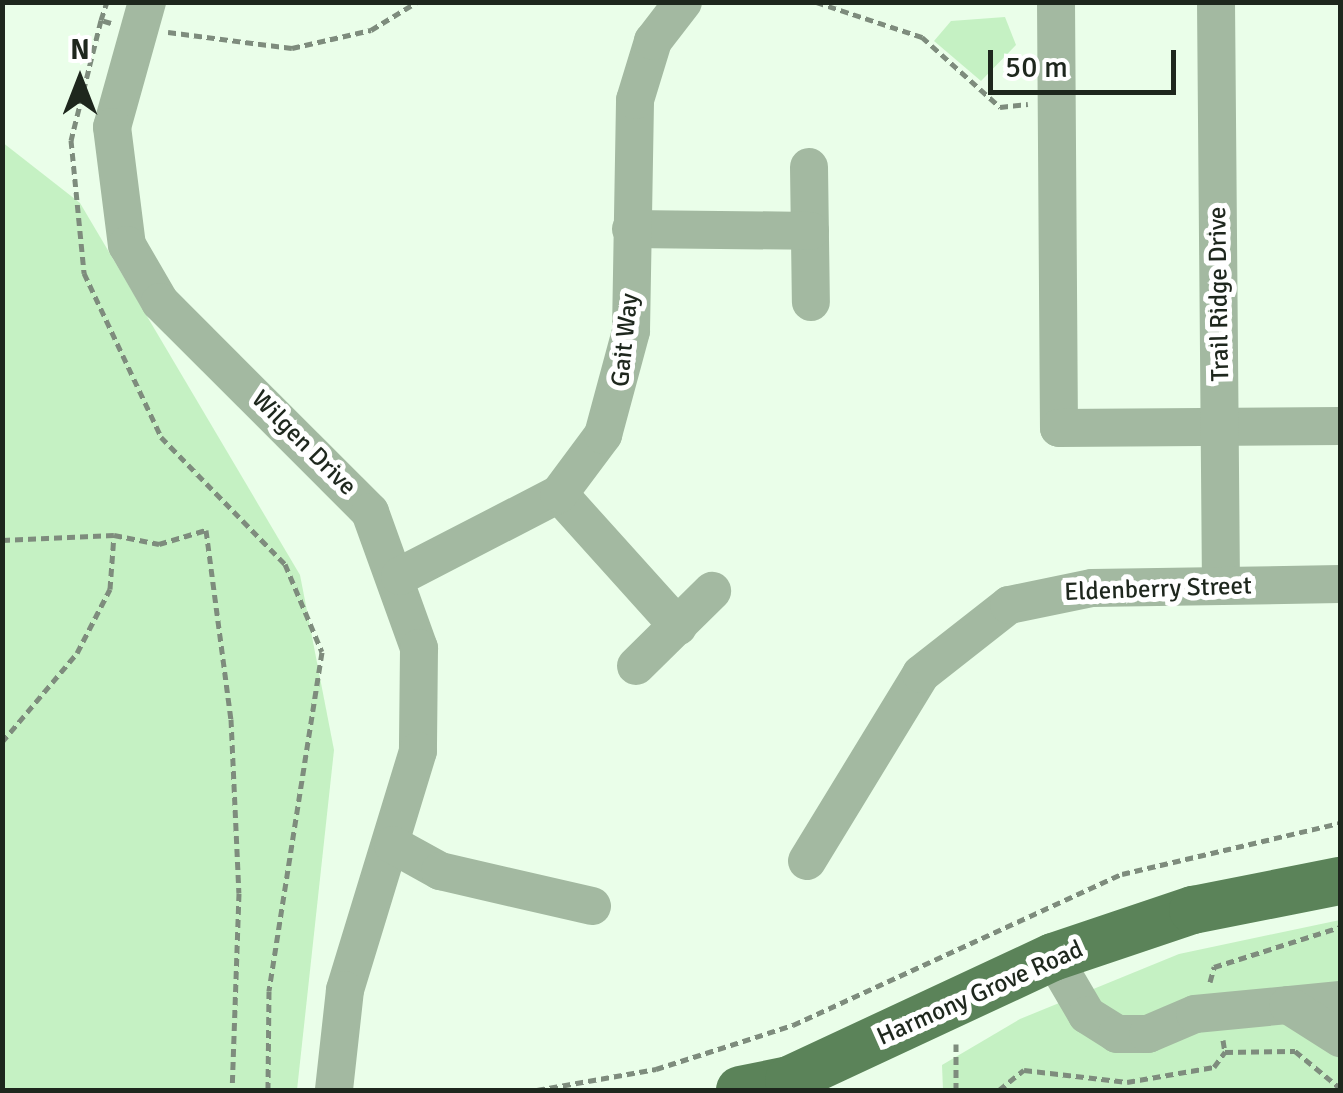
<!DOCTYPE html>
<style>
body{margin:0}
#map{position:relative;width:1343px;height:1093px;overflow:hidden;background:#eafee9;font-family:Signika,sans-serif}
div>[style]{position:absolute}
[style*='--x']{left:calc(var(--x)*1px);top:calc(var(--y)*1px);width:calc(var(--w)*1px);rotate:calc(var(--a)*1deg)}
.green>*{inset:0;background:#c5f1c3}
.path>*{height:5px;margin-top:-2.5px;transform-origin:0;background:repeating-linear-gradient(90deg,#7e8c7d 0 8px,transparent 0 13px)}
.minor>*{height:38px;margin:-19px;padding:0 19px;transform-origin:19px;border-radius:19px;background:#a3b9a1}
.major>*{height:48px;margin:-24px;padding:0 24px;transform-origin:24px;border-radius:24px;background:#5b8359}
span{translate:-50% -50%;white-space:nowrap;text-align:center;line-height:1.15;-webkit-text-stroke:10px #fff;paint-order:stroke}
.street-label{font-size:25px;color:#1e271d}
.frame{position:absolute;inset:0;border:5px solid #1e271d;pointer-events:none}
.north{position:absolute;left:30px;top:30px;width:100px;height:100px;-webkit-text-stroke:8px #fff;paint-order:stroke;rotate:0deg;font-size:28px;font-weight:700;line-height:40px;text-align:center;color:#1e271d}
.north::after{content:'';display:block;margin:auto;width:35px;height:45px;background:#1e271d;clip-path:polygon(50% 0,100% 100%,50% 72%,0 100%)}
.scale{position:absolute;left:988px;top:50px;width:188px;height:45px;box-sizing:border-box;border:5px solid #1e271d;border-top:0;padding-left:12px;font-size:30px;line-height:35px;white-space:nowrap;color:#1e271d;-webkit-text-stroke:8px #fff;paint-order:stroke}
</style>
<div id="map">
<div class="green">
<div style="clip-path:polygon(1005px 17px,1016px 45px,981px 81px,934px 41px,951px 21px)"></div>
<div style="clip-path:polygon(2px 142px,80px 203px,300px 575px,334px 750px,297px 1090px,3px 1090px)"></div>
<div style="clip-path:polygon(1340px 920px,1340px 1090px,943px 1090px,942px 1065px,1020px 1019px,1179px 954px)"></div>
</div>
<div class="path">
<div style="--x:816;--y:2;--w:112;--a:18.3"></div>
<div style="--x:922;--y:37;--w:105;--a:41.9"></div>
<div style="--x:1000;--y:107;--w:28;--a:-6"></div>
<div style="--x:101;--y:20;--w:19;--a:-72"></div>
<div style="--x:111;--y:23;--w:10;--a:-163"></div>
<div style="--x:101;--y:20;--w:124;--a:104"></div>
<div style="--x:71;--y:140;--w:134;--a:84.4"></div>
<div style="--x:84;--y:273;--w:181;--a:64.8"></div>
<div style="--x:161;--y:437;--w:177;--a:45.7"></div>
<div style="--x:285;--y:564;--w:95;--a:67.2"></div>
<div style="--x:322;--y:652;--w:343;--a:98.9"></div>
<div style="--x:269;--y:991;--w:99;--a:90.6"></div>
<div style="--x:168;--y:32;--w:125;--a:7.4"></div>
<div style="--x:292;--y:48;--w:81;--a:-12.8"></div>
<div style="--x:371;--y:30;--w:54;--a:-31.3"></div>
<div style="--x:2;--y:540;--w:112;--a:-2.6"></div>
<div style="--x:2;--y:742;--w:116;--a:-49.9"></div>
<div style="--x:77;--y:653;--w:72;--a:-62.7"></div>
<div style="--x:110;--y:589;--w:54;--a:-85.8"></div>
<div style="--x:114;--y:535;--w:46;--a:11.3"></div>
<div style="--x:159;--y:544;--w:49;--a:-16.6"></div>
<div style="--x:206;--y:530;--w:191;--a:82.5"></div>
<div style="--x:231;--y:719;--w:174;--a:87.4"></div>
<div style="--x:239;--y:893;--w:197;--a:92"></div>
<div style="--x:1210;--y:982;--w:16;--a:-75"></div>
<div style="--x:1214;--y:967;--w:132;--a:-17.6"></div>
<div style="--x:1223;--y:1040;--w:12;--a:81"></div>
<div style="--x:1225;--y:1052;--w:70;--a:-0.8"></div>
<div style="--x:1295;--y:1051;--w:58;--a:39.4"></div>
<div style="--x:956;--y:1044;--w:46;--a:90"></div>
<div style="--x:537;--y:1090;--w:121;--a:-10"></div>
<div style="--x:656;--y:1069;--w:144;--a:-17.8"></div>
<div style="--x:793;--y:1025;--w:362;--a:-24.7"></div>
<div style="--x:1122;--y:874;--w:224;--a:-13.2"></div>
<div style="--x:999;--y:1090;--w:32;--a:-39"></div>
<div style="--x:1024;--y:1070;--w:104;--a:6.6"></div>
<div style="--x:1127;--y:1082;--w:88;--a:-9.8"></div>
<div style="--x:1214;--y:1067;--w:19;--a:-54"></div>
</div>
<div class="minor">
<div style="--x:147;--y:2;--w:130;--a:105.6"></div>
<div style="--x:112;--y:127;--w:119;--a:82.8"></div>
<div style="--x:127;--y:245;--w:66;--a:59.9"></div>
<div style="--x:160;--y:302;--w:297;--a:45"></div>
<div style="--x:370;--y:512;--w:145;--a:70.2"></div>
<div style="--x:419;--y:648;--w:103;--a:90.6"></div>
<div style="--x:418;--y:751;--w:250;--a:107"></div>
<div style="--x:345;--y:990;--w:101;--a:96.3"></div>
<div style="--x:1056;--y:2;--w:426;--a:89.6"></div>
<div style="--x:1059;--y:428;--w:281;--a:-0.4"></div>
<div style="--x:1216;--y:2;--w:584;--a:89.51"></div>
<div style="--x:809;--y:167;--w:135;--a:89.2"></div>
<div style="--x:631;--y:229;--w:179;--a:0.6"></div>
<div style="--x:559;--y:494;--w:178;--a:48"></div>
<div style="--x:400;--y:576;--w:179;--a:-27.3"></div>
<div style="--x:559;--y:494;--w:74;--a:-53.3"></div>
<div style="--x:603;--y:435;--w:108;--a:-74.9"></div>
<div style="--x:631;--y:331;--w:231;--a:-89"></div>
<div style="--x:635;--y:100;--w:62;--a:-73"></div>
<div style="--x:653;--y:41;--w:49;--a:-52.4"></div>
<div style="--x:636;--y:666;--w:107;--a:-44.6"></div>
<div style="--x:393;--y:845;--w:54;--a:29"></div>
<div style="--x:440;--y:871;--w:156;--a:13"></div>
<div style="--x:807;--y:861;--w:219;--a:-58.6"></div>
<div style="--x:921;--y:674;--w:112;--a:-38.1"></div>
<div style="--x:1009;--y:605;--w:85;--a:-11.6"></div>
<div style="--x:1092;--y:588;--w:248;--a:-0.9"></div>
<div style="--x:1053;--y:957;--w:67;--a:59.6"></div>
<div style="--x:1087;--y:1015;--w:36;--a:32"></div>
<div style="--x:1117;--y:1034;--w:31;--a:0"></div>
<div style="--x:1148;--y:1034;--w:51;--a:-23.1"></div>
<div style="--x:1195;--y:1014;--w:146;--a:-5.5"></div>
<div style="--x:1288;--y:1005;--w:62;--a:32.4"></div>
</div>
<div class="major">
<div style="--x:740;--y:1090;--w:50;--a:-11.5"></div>
<div style="--x:789;--y:1080;--w:291;--a:-25"></div>
<div style="--x:1053;--y:957;--w:148;--a:-18.6"></div>
<div style="--x:1193;--y:910;--w:150;--a:-11.2"></div>
</div>
<div class="street-label">
<span style="left:1219px;top:294px;rotate:-91deg">Trail Ridge Drive</span>
<span style="left:625px;top:340px;rotate:-84deg">Gait Way</span>
<span style="left:304px;top:443px;rotate:45deg">Wilgen Drive</span>
<span style="left:1158px;top:589px;rotate:-2deg">Eldenberry Street</span>
<span style="left:980px;top:993px;rotate:-24deg">Harmony Grove Road</span>
</div>
<div class="frame"></div>
<div class="north">N</div>
<div class="scale">50 m</div>
</div>
